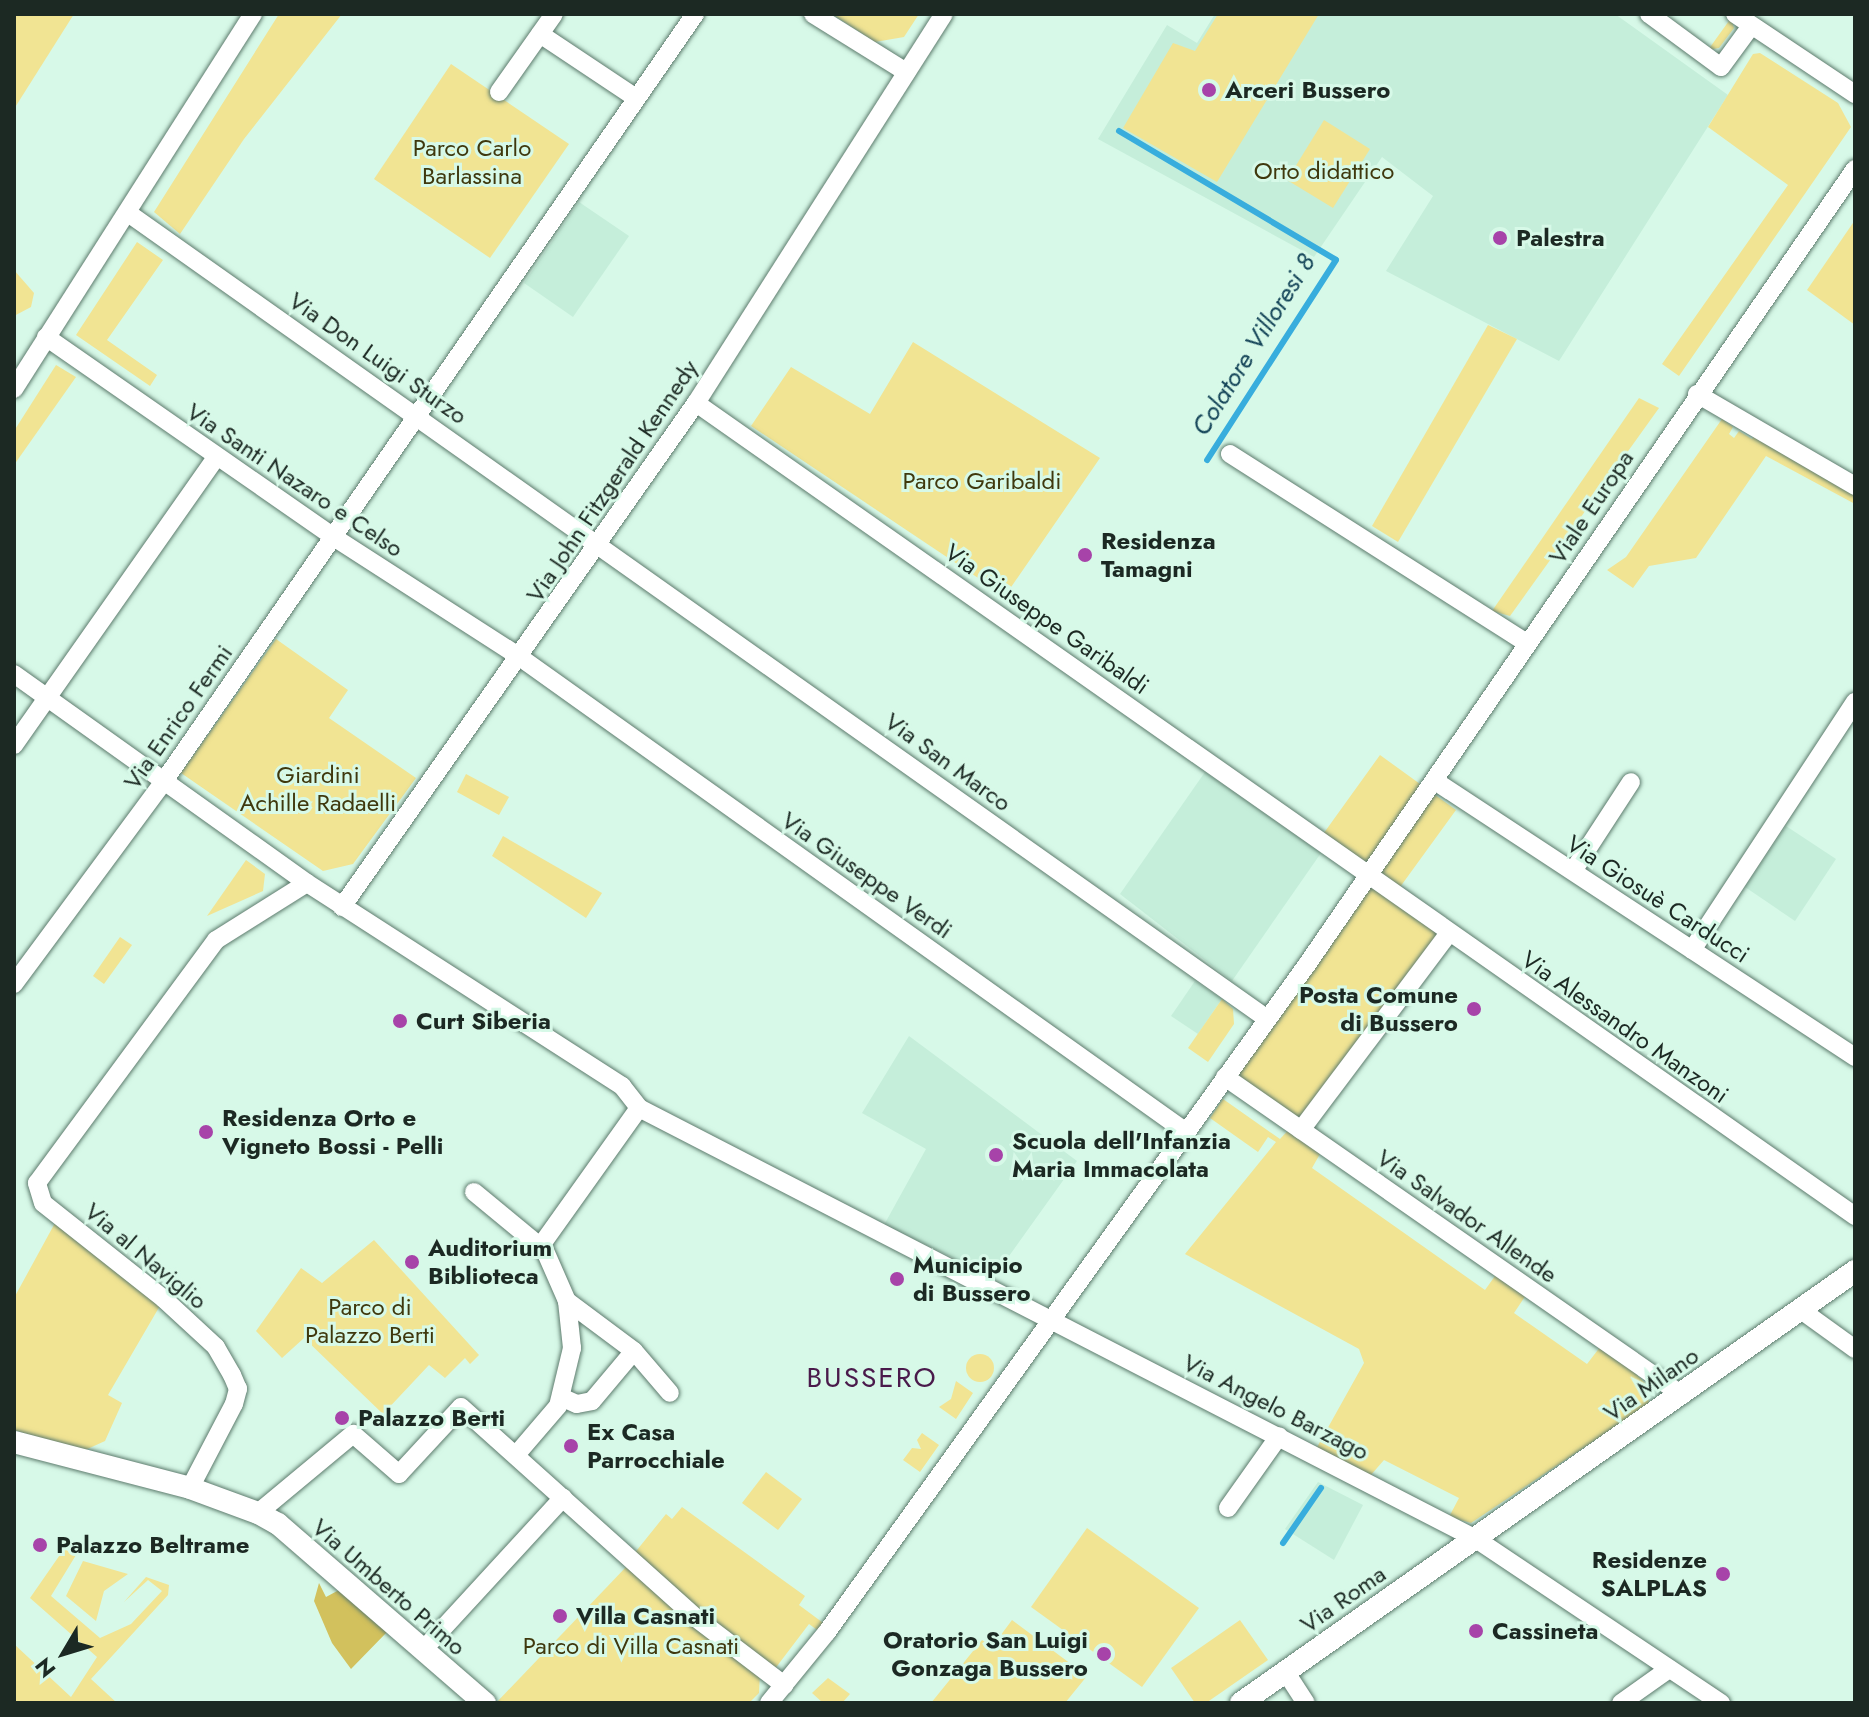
<!DOCTYPE html>
<meta charset="utf-8">
<style>
body{margin:0}
#map{position:relative;width:1869px;height:1717px;overflow:hidden;background:#d7f9e8;font-family:Jost,sans-serif}
div>[style]{position:absolute}
[style*='--x']{left:calc(var(--x)*1px);top:calc(var(--y)*1px);width:calc(var(--w)*1px);rotate:calc(var(--a)*1deg)}
.built>*{inset:0;background:#c5eeda}
.green>*{inset:0;background:#f1e493}
.round{border-radius:50%}
.forest>*{inset:0;background:#d2c15d}
.stream>*{height:6px;margin:-3px;padding:0 3px;transform-origin:3px;border-radius:3px;background:#38addd}
.roads{filter:drop-shadow(0 0 2px #5d7b6d) drop-shadow(0 0 2px #5d7b6d)}
.minor>*{height:18px;margin:-9px;padding:0 9px;transform-origin:9px;border-radius:9px;background:#fff}
.tertiary>*{height:22px;margin:-11px;padding:0 11px;transform-origin:11px;border-radius:11px;background:#fff}
.dots>*{width:22px;height:22px;translate:-50% -50%;box-sizing:border-box;border:4px solid #d7f9e8;border-radius:50%}
span{translate:-50% -50%;white-space:nowrap;text-align:center;line-height:1.15;-webkit-text-stroke:6px #d7f9e8;paint-order:stroke}
.poi-label{font-size:24px;color:#1c2923;font-weight:700}
.left{translate:0 -50%;text-align:left}
.right{translate:-100% -50%;text-align:right}
.park-label{font-size:24px;color:#3f380d}
.street-label{font-size:24px;color:#1c2923}
.water-label{font-size:26px;color:#154559;font-style:italic}
.quarter-label{font-size:28px;color:#4a1a4b;letter-spacing:2px}
.frame{position:absolute;inset:0;border:16px solid #1c2923;pointer-events:none}
.north{position:absolute;left:24px;top:1613px;width:80px;height:80px;-webkit-text-stroke:6px #d7f9e8;paint-order:stroke;rotate:232deg;font-size:22px;font-weight:700;line-height:32px;text-align:center;color:#1c2923}
.north::after{content:'';display:block;margin:auto;width:28px;height:36px;background:#1c2923;clip-path:polygon(50% 0,100% 100%,50% 72%,0 100%)}
</style>
<div id="map">
<div class="built">
<div style="clip-path:polygon(1215px 14px,1615px 14px,1728px 95px,1559px 361px,1386px 271px,1433px 196px,1382px 157px,1314px 257px,1098px 139px,1167px 25px,1197px 43px)"></div>
<div style="clip-path:polygon(579px 202px,629px 236px,573px 317px,524px 283px)"></div>
<div style="clip-path:polygon(1205px 772px,1321px 853px,1232px 981px,1120px 894px)"></div>
<div style="clip-path:polygon(1786px 826px,1836px 859px,1795px 921px,1745px 887px)"></div>
<div style="clip-path:polygon(1195px 981px,1222px 999px,1198px 1034px,1171px 1016px)"></div>
<div style="clip-path:polygon(909px 1036px,1077px 1161px,994px 1277px,884px 1225px,926px 1149px,862px 1113px)"></div>
<div style="clip-path:polygon(1318px 1482px,1363px 1505px,1334px 1560px,1285px 1529px)"></div>
</div>
<div class="green">
<div style="clip-path:polygon(14px 14px,74px 14px,14px 109px)"></div>
<div style="clip-path:polygon(279px 14px,342px 14px,244px 139px,180px 234px,154px 212px)"></div>
<div style="clip-path:polygon(832px 14px,919px 14px,904px 37px,875px 42px)"></div>
<div style="clip-path:polygon(1218px 14px,1319px 14px,1217px 182px,1123px 128px,1173px 43px,1195px 51px)"></div>
<div style="clip-path:polygon(1731px 18px,1734px 28px,1719px 48px,1708px 50px)"></div>
<div style="clip-path:polygon(1760px 53px,1838px 103px,1851px 127px,1679px 376px,1662px 364px,1788px 185px,1708px 127px,1753px 54px)"></div>
<div style="clip-path:polygon(451px 64px,569px 144px,490px 258px,374px 179px)"></div>
<div style="clip-path:polygon(1324px 120px,1370px 149px,1333px 208px,1287px 180px)"></div>
<div style="clip-path:polygon(1855px 220px,1855px 325px,1807px 290px)"></div>
<div style="clip-path:polygon(137px 242px,163px 260px,107px 340px,157px 375px,150px 386px,76px 335px)"></div>
<div style="clip-path:polygon(14px 270px,34px 293px,31px 307px,14px 316px)"></div>
<div style="clip-path:polygon(1488px 325px,1517px 339px,1398px 542px,1372px 526px)"></div>
<div style="clip-path:polygon(913px 342px,1100px 458px,1005px 596px,751px 426px,791px 367px,870px 414px)"></div>
<div style="clip-path:polygon(56px 365px,76px 377px,14px 465px,14px 431px)"></div>
<div style="clip-path:polygon(1639px 398px,1659px 408px,1510px 616px,1492px 611px)"></div>
<div style="clip-path:polygon(1722px 419px,1733px 427px,1729px 434px,1734px 438px,1739px 431px,1752px 439px,1755px 434px,1855px 493px,1855px 504px,1766px 456px,1696px 558px,1649px 566px,1633px 588px,1607px 570px,1626px 557px)"></div>
<div style="clip-path:polygon(276px 639px,348px 690px,329px 718px,416px 778px,353px 864px,323px 871px,181px 773px)"></div>
<div style="clip-path:polygon(1380px 755px,1456px 810px,1395px 894px,1446px 933px,1301px 1127px,1229px 1077px,1369px 873px,1321px 837px)"></div>
<div style="clip-path:polygon(466px 774px,509px 797px,499px 815px,457px 792px)"></div>
<div style="clip-path:polygon(503px 836px,602px 893px,586px 918px,492px 856px)"></div>
<div style="clip-path:polygon(246px 860px,265px 874px,263px 891px,207px 916px)"></div>
<div style="clip-path:polygon(120px 937px,132px 945px,104px 984px,93px 976px)"></div>
<div style="clip-path:polygon(1222px 999px,1233px 1009px,1234px 1024px,1208px 1062px,1188px 1048px)"></div>
<div style="clip-path:polygon(1223px 1099px,1280px 1139px,1293px 1125px,1324px 1147px,1312px 1168px,1485px 1290px,1500px 1269px,1530px 1289px,1514px 1313px,1587px 1364px,1604px 1342px,1647px 1385px,1649px 1404px,1471px 1523px,1449px 1517px,1459px 1498px,1384px 1460px,1370px 1476px,1316px 1449px,1364px 1363px,1359px 1349px,1185px 1254px,1276px 1142px,1268px 1137px,1258px 1152px,1210px 1118px)"></div>
<div style="clip-path:polygon(55px 1223px,161px 1304px,108px 1395px,122px 1403px,105px 1441px,83px 1451px,14px 1430px,14px 1298px)"></div>
<div style="clip-path:polygon(374px 1240px,479px 1355px,470px 1364px,465px 1358px,445px 1378px,429px 1365px,383px 1414px,304px 1338px,282px 1358px,256px 1331px,301px 1268px,322px 1283px)"></div>
<div class="round" style="left:966px;top:1354px;width:28px;height:28px"></div>
<div style="clip-path:polygon(956px 1381px,973px 1393px,956px 1419px,939px 1407px,951px 1399px)"></div>
<div style="clip-path:polygon(922px 1433px,939px 1445px,920px 1472px,903px 1460px,912px 1448px,921px 1449px,917px 1440px)"></div>
<div style="clip-path:polygon(766px 1472px,802px 1499px,778px 1530px,742px 1503px)"></div>
<div style="clip-path:polygon(682px 1507px,805px 1596px,799px 1605px,830px 1628px,824px 1635px,809px 1624px,771px 1674px,633px 1555px,666px 1514px,672px 1519px)"></div>
<div style="clip-path:polygon(1087px 1528px,1199px 1608px,1142px 1687px,1031px 1607px)"></div>
<div style="clip-path:polygon(64px 1549px,76px 1555px,51px 1596px,100px 1638px,131px 1624px,162px 1591px,148px 1580px,124px 1602px,146px 1577px,169px 1585px,168px 1595px,91px 1679px,117px 1703px,14px 1703px,14px 1644px,71px 1697px,97px 1657px,30px 1598px)"></div>
<div style="clip-path:polygon(83px 1561px,128px 1574px,104px 1591px,96px 1621px,66px 1596px)"></div>
<div style="clip-path:polygon(626px 1567px,760px 1672px,759px 1693px,749px 1703px,496px 1703px)"></div>
<div style="clip-path:polygon(1012px 1620px,1087px 1676px,1065px 1703px,931px 1703px,982px 1640px,992px 1647px)"></div>
<div style="clip-path:polygon(1240px 1620px,1268px 1660px,1206px 1703px,1195px 1703px,1171px 1668px)"></div>
<div style="clip-path:polygon(828px 1678px,850px 1694px,843px 1702px,823px 1703px,812px 1693px)"></div>
</div>
<div class="forest">
<div style="clip-path:polygon(319px 1583px,326px 1597px,339px 1590px,387px 1632px,351px 1669px,332px 1643px,314px 1601px)"></div>
</div>
<div class="stream">
<div style="--x:1119;--y:131;--w:252;--a:30.7"></div>
<div style="--x:1336;--y:260;--w:238;--a:122.8"></div>
<div style="--x:1283;--y:1543;--w:67;--a:-55.4"></div>
</div>
<div class="roads">
<div class="minor">
<div style="--x:813;--y:14;--w:110;--a:31.9"></div>
<div style="--x:1649;--y:14;--w:89;--a:36.4"></div>
<div style="--x:1721;--y:67;--w:51;--a:-53.8"></div>
<div style="--x:1735;--y:14;--w:144;--a:33.7"></div>
<div style="--x:540;--y:34;--w:115;--a:33.7"></div>
<div style="--x:499;--y:92;--w:95;--a:-54.8"></div>
<div style="--x:128;--y:213;--w:1395;--a:35.28"></div>
<div style="--x:46;--y:337;--w:348;--a:34.8"></div>
<div style="--x:332;--y:536;--w:225;--a:32.8"></div>
<div style="--x:521;--y:658;--w:817;--a:35.48"></div>
<div style="--x:14;--y:389;--w:445;--a:-57.5"></div>
<div style="--x:1697;--y:394;--w:183;--a:30.2"></div>
<div style="--x:696;--y:403;--w:1416;--a:35.05"></div>
<div style="--x:1230;--y:454;--w:352;--a:32.5"></div>
<div style="--x:14;--y:674;--w:360;--a:35.5"></div>
<div style="--x:307;--y:883;--w:375;--a:32.8"></div>
<div style="--x:622;--y:1086;--w:28;--a:52"></div>
<div style="--x:639;--y:1108;--w:941;--a:27.25"></div>
<div style="--x:1476;--y:1539;--w:295;--a:33.8"></div>
<div style="--x:14;--y:745;--w:351;--a:-54.9"></div>
<div style="--x:1435;--y:781;--w:503;--a:33.31"></div>
<div style="--x:1573;--y:871;--w:106;--a:-56.9"></div>
<div style="--x:342;--y:907;--w:616;--a:-54.92"></div>
<div style="--x:696;--y:403;--w:461;--a:-57.5"></div>
<div style="--x:1692;--y:950;--w:297;--a:-56.7"></div>
<div style="--x:14;--y:984;--w:252;--a:-53.5"></div>
<div style="--x:164;--y:781;--w:933;--a:-55.3"></div>
<div style="--x:1225;--y:1077;--w:557;--a:34.83"></div>
<div style="--x:1301;--y:1130;--w:246;--a:-53.1"></div>
<div style="--x:474;--y:1192;--w:88;--a:39.5"></div>
<div style="--x:1801;--y:1310;--w:67;--a:35.8"></div>
<div style="--x:634;--y:1351;--w:55;--a:49.4"></div>
<div style="--x:561;--y:1397;--w:17;--a:24"></div>
<div style="--x:577;--y:1404;--w:15;--a:-11"></div>
<div style="--x:592;--y:1401;--w:65;--a:-50"></div>
<div style="--x:634;--y:1351;--w:84;--a:-143.3"></div>
<div style="--x:516;--y:1455;--w:65;--a:-49.4"></div>
<div style="--x:558;--y:1406;--w:60;--a:-76.4"></div>
<div style="--x:572;--y:1348;--w:47;--a:-96.1"></div>
<div style="--x:567;--y:1301;--w:62;--a:-113.7"></div>
<div style="--x:542;--y:1244;--w:167;--a:-54.5"></div>
<div style="--x:190;--y:1488;--w:95;--a:-62.4"></div>
<div style="--x:234;--y:1404;--w:16;--a:-75"></div>
<div style="--x:238;--y:1389;--w:15;--a:-113"></div>
<div style="--x:232;--y:1375;--w:32;--a:-120"></div>
<div style="--x:216;--y:1347;--w:71;--a:-137.3"></div>
<div style="--x:164;--y:1299;--w:154;--a:-141.6"></div>
<div style="--x:43;--y:1203;--w:21;--a:-107"></div>
<div style="--x:37;--y:1183;--w:302;--a:-53.6"></div>
<div style="--x:216;--y:940;--w:107;--a:-32.1"></div>
<div style="--x:1228;--y:1508;--w:88;--a:-54.7"></div>
<div style="--x:258;--y:1513;--w:124;--a:-39.7"></div>
<div style="--x:353;--y:1434;--w:61;--a:41"></div>
<div style="--x:399;--y:1474;--w:91;--a:-47.2"></div>
<div style="--x:461;--y:1407;--w:316;--a:41.9"></div>
<div style="--x:696;--y:1618;--w:111;--a:37.3"></div>
<div style="--x:423;--y:1650;--w:207;--a:-47.4"></div>
<div style="--x:1285;--y:1671;--w:38;--a:57"></div>
<div style="--x:769;--y:1703;--w:92;--a:-50.8"></div>
<div style="--x:827;--y:1632;--w:820;--a:-54.28"></div>
<div style="--x:1306;--y:966;--w:968;--a:-55.44"></div>
<div style="--x:1621;--y:1703;--w:59;--a:-35.3"></div>
</div>
<div class="tertiary">
<div style="--x:14;--y:1442;--w:182;--a:14.6"></div>
<div style="--x:190;--y:1488;--w:72;--a:20.2"></div>
<div style="--x:258;--y:1513;--w:23;--a:29"></div>
<div style="--x:278;--y:1524;--w:274;--a:40.9"></div>
<div style="--x:1241;--y:1703;--w:751;--a:-35.13"></div>
</div>
</div>
<div class="dots">
<div style="left:1209px;top:90px;background:#a743a9"></div>
<div style="left:1500px;top:238px;background:#a743a9"></div>
<div style="left:1085px;top:555px;background:#a743a9"></div>
<div style="left:1474px;top:1009px;background:#a743a9"></div>
<div style="left:400px;top:1021px;background:#a743a9"></div>
<div style="left:206px;top:1132px;background:#a743a9"></div>
<div style="left:996px;top:1155px;background:#a743a9"></div>
<div style="left:412px;top:1262px;background:#a743a9"></div>
<div style="left:897px;top:1279px;background:#a743a9"></div>
<div style="left:342px;top:1418px;background:#a743a9"></div>
<div style="left:571px;top:1446px;background:#a743a9"></div>
<div style="left:40px;top:1545px;background:#a743a9"></div>
<div style="left:1723px;top:1574px;background:#a743a9"></div>
<div style="left:560px;top:1616px;background:#a743a9"></div>
<div style="left:1476px;top:1631px;background:#a743a9"></div>
<div style="left:1104px;top:1654px;background:#a743a9"></div>
</div>
<div class="poi-label">
<span class="left" style="left:1225px;top:90px">Arceri Bussero</span>
<span class="left" style="left:1516px;top:238px">Palestra</span>
<span class="left" style="left:1101px;top:555px">Residenza<br>Tamagni</span>
<span class="right" style="left:1458px;top:1009px">Posta Comune<br>di Bussero</span>
<span class="left" style="left:416px;top:1021px">Curt Siberia</span>
<span class="left" style="left:222px;top:1132px">Residenza Orto e<br>Vigneto Bossi - Pelli</span>
<span class="left" style="left:1012px;top:1155px">Scuola dell'Infanzia<br>Maria Immacolata</span>
<span class="left" style="left:428px;top:1262px">Auditorium<br>Biblioteca</span>
<span class="left" style="left:913px;top:1279px">Municipio<br>di Bussero</span>
<span class="left" style="left:358px;top:1418px">Palazzo Berti</span>
<span class="left" style="left:587px;top:1446px">Ex Casa<br>Parrocchiale</span>
<span class="left" style="left:56px;top:1545px">Palazzo Beltrame</span>
<span class="right" style="left:1707px;top:1574px">Residenze<br>SALPLAS</span>
<span class="left" style="left:576px;top:1616px">Villa Casnati</span>
<span class="left" style="left:1492px;top:1631px">Cassineta</span>
<span class="right" style="left:1088px;top:1654px">Oratorio San Luigi<br>Gonzaga Bussero</span>
</div>
<div class="park-label">
<span style="left:472px;top:162px">Parco Carlo<br>Barlassina</span>
<span style="left:1324px;top:171px">Orto didattico</span>
<span style="left:982px;top:481px">Parco Garibaldi</span>
<span style="left:318px;top:789px">Giardini<br>Achille Radaelli</span>
<span style="left:370px;top:1321px">Parco di<br>Palazzo Berti</span>
<span style="left:631px;top:1646px">Parco di Villa Casnati</span>
</div>
<div class="street-label">
<span style="left:378px;top:358px;rotate:35deg">Via Don Luigi Sturzo</span>
<span style="left:295px;top:480px;rotate:34deg">Via Santi Nazaro e Celso</span>
<span style="left:612px;top:481px;rotate:-56deg">Via John Fitzgerald Kennedy</span>
<span style="left:1591px;top:507px;rotate:-56deg">Viale Europa</span>
<span style="left:1047px;top:619px;rotate:35deg">Via Giuseppe Garibaldi</span>
<span style="left:178px;top:717px;rotate:-55deg">Via Enrico Fermi</span>
<span style="left:948px;top:762px;rotate:36deg">Via San Marco</span>
<span style="left:867px;top:875px;rotate:35deg">Via Giuseppe Verdi</span>
<span style="left:1658px;top:899px;rotate:33deg">Via Giosuè Carducci</span>
<span style="left:1625px;top:1027px;rotate:35deg">Via Alessandro Manzoni</span>
<span style="left:1467px;top:1216px;rotate:35deg">Via Salvador Allende</span>
<span style="left:146px;top:1256px;rotate:40deg">Via al Naviglio</span>
<span style="left:1651px;top:1384px;rotate:-35deg">Via Milano</span>
<span style="left:1276px;top:1407px;rotate:27deg">Via Angelo Barzago</span>
<span style="left:389px;top:1587px;rotate:41deg">Via Umberto Primo</span>
<span style="left:1343px;top:1599px;rotate:-35deg">Via Roma</span>
</div>
<div class="water-label">
<span style="left:1254px;top:345px;rotate:-58deg">Colatore Villoresi 8</span>
</div>
<div class="quarter-label">
<span style="left:872px;top:1378px">BUSSERO</span>
</div>
<div class="frame"></div>
<div class="north">N</div>
</div>
